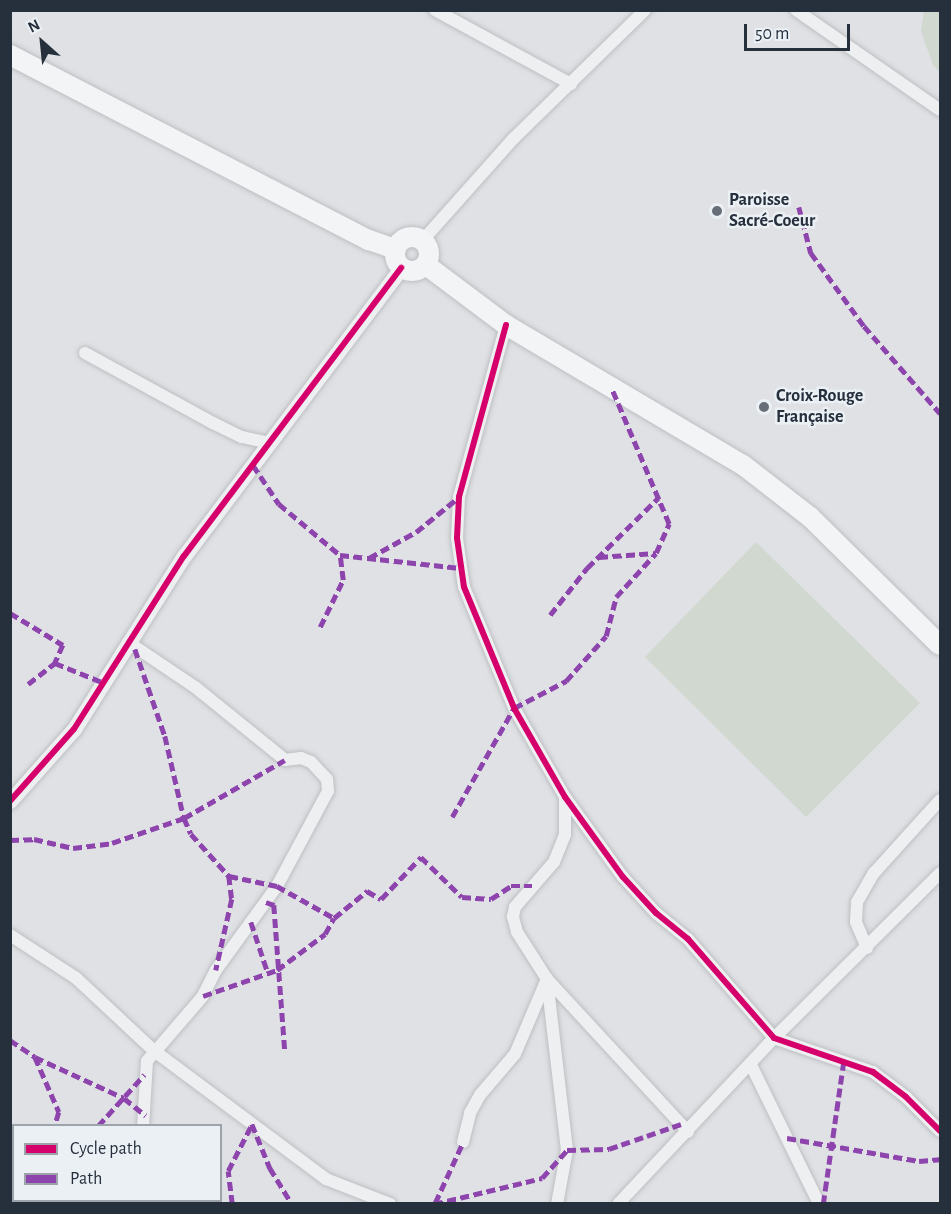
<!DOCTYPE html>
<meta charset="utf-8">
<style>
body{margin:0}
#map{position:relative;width:951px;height:1214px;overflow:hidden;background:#dfe1e4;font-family:"Alegreya Sans",sans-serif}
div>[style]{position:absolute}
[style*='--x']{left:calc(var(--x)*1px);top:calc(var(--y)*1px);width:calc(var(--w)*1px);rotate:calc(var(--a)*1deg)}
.green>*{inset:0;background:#d0d8cf}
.roads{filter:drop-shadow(0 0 2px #bdbfc2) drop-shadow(0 0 2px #bdbfc2)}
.minor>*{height:12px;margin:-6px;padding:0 6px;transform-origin:6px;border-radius:6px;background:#eeeff1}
.tertiary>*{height:15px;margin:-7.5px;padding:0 7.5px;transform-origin:7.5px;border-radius:7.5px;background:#eeeff1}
.primary>*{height:20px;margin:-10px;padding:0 10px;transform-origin:10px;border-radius:10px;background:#f3f4f5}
.primary>.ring{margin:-10px;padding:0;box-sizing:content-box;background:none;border:20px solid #f3f4f5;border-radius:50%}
.quiet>*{height:4.5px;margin-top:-2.25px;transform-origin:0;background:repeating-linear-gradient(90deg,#8e44ad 0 9px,transparent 0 13.5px)}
.cycleway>*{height:6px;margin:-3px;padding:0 3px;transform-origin:3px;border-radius:3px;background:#d6006c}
.dots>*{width:16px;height:16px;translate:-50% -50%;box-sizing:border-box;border:3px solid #ebf0f5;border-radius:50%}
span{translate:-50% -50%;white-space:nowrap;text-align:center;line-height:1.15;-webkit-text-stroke:5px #ebf0f5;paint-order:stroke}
.poi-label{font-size:18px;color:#26303d;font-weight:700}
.left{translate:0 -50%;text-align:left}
.frame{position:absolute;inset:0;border:12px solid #26303d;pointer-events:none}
.legend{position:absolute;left:12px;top:1124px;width:210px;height:78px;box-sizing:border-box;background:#ebf0f5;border:2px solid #9ca3ab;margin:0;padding:8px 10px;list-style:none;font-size:18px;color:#26303d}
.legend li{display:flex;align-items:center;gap:12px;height:30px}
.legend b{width:30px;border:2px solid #9ca3ab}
.north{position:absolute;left:12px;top:12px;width:60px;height:60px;-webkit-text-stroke:4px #ebf0f5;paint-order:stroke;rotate:333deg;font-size:16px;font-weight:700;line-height:24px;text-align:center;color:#26303d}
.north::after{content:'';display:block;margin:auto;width:21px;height:27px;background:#26303d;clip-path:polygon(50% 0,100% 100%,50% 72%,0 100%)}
.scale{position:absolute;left:744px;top:24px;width:106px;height:27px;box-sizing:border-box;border:3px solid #26303d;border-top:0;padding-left:8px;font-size:18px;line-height:21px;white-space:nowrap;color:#26303d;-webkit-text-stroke:4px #ebf0f5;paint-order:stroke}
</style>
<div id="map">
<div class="green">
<div style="clip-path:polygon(924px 11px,940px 11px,940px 72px,933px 65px,921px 31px)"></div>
<div style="clip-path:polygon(756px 542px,920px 703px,806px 817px,645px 657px)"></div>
</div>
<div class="roads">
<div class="minor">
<div style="--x:435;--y:10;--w:155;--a:28.6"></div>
<div style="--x:796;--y:10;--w:175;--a:34.8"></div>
<div style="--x:423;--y:240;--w:137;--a:-48.3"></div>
<div style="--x:514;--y:138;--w:183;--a:-44.3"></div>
<div style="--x:506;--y:325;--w:178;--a:105.3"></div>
<div style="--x:459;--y:497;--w:41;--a:92.8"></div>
<div style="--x:457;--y:538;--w:49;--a:81.9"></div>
<div style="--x:464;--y:587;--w:131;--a:67.5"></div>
<div style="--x:514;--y:708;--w:103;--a:60.2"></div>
<div style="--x:565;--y:797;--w:99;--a:54.1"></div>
<div style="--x:623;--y:877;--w:49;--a:47.5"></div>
<div style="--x:656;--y:913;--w:41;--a:39.1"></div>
<div style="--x:688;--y:939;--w:131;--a:49"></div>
<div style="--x:774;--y:1038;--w:105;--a:19"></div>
<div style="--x:873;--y:1072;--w:41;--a:37.1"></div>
<div style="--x:906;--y:1097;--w:48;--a:45"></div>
<div style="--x:85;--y:353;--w:146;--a:28.7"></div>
<div style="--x:213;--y:423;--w:32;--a:26"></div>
<div style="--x:242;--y:437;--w:29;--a:12"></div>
<div style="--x:128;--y:642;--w:81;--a:33.9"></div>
<div style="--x:195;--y:687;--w:116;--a:39"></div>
<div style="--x:285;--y:760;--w:16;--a:-7"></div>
<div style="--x:301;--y:758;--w:11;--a:22"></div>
<div style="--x:311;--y:762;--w:23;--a:47"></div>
<div style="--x:327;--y:779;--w:12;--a:85"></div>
<div style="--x:328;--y:791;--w:108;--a:118.2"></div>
<div style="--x:277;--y:886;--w:104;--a:126"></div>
<div style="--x:216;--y:970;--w:29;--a:117"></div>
<div style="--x:203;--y:996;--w:86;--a:130.7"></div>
<div style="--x:147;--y:1061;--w:65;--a:93.5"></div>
<div style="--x:10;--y:935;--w:79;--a:33.1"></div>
<div style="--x:76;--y:978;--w:105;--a:43.1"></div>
<div style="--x:153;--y:1050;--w:216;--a:36.7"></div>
<div style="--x:326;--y:1179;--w:69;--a:21.3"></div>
<div style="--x:867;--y:948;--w:28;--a:-113"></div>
<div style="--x:856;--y:922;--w:20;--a:-87"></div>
<div style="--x:857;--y:902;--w:34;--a:-60"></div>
<div style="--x:874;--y:873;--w:98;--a:-47.9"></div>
<div style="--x:751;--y:1065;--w:155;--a:63.9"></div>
<div style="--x:463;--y:1142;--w:30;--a:-76"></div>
<div style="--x:470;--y:1113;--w:21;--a:-61"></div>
<div style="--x:480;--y:1095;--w:54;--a:-49.5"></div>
<div style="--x:515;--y:1054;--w:82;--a:-66.9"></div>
<div style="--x:547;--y:979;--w:56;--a:-122.6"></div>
<div style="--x:517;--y:932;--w:16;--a:-105"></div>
<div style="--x:513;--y:917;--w:10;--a:-79"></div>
<div style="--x:515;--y:907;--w:60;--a:-49.1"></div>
<div style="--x:554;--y:862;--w:29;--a:-68"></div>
<div style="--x:565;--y:835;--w:38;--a:-90"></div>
<div style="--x:96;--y:1204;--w:4;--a:-63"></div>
<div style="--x:557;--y:1204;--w:55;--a:-79.5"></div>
<div style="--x:567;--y:1150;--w:172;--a:-96.7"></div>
<div style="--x:547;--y:979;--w:208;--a:47.3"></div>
<div style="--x:618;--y:1204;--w:228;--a:-46.8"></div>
<div style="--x:774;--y:1038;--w:234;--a:-44.8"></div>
</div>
<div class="tertiary">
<div style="--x:10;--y:801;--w:96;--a:-48.4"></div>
<div style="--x:74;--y:729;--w:205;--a:-57.6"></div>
<div style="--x:184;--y:556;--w:361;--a:-53"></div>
</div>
<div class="primary">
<div style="--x:10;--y:55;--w:404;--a:27.3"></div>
<div style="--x:369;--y:240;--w:28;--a:19"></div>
<div class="ring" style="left:395px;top:237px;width:14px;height:14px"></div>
<div style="--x:426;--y:265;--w:100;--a:36.9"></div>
<div style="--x:506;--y:325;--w:275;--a:30.6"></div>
<div style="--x:743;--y:465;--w:85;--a:37.8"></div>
<div style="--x:810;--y:517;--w:182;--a:44.6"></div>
</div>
</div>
<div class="quiet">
<div style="--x:799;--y:207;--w:48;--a:75.4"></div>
<div style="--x:811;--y:253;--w:90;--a:54"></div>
<div style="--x:864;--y:326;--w:116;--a:48.9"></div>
<div style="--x:253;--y:465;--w:47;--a:56.3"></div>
<div style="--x:279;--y:504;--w:80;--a:39.9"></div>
<div style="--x:340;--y:555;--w:121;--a:6.2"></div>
<div style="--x:599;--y:557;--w:57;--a:-4"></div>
<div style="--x:369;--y:558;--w:54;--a:-29"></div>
<div style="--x:416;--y:532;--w:55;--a:-39.1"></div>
<div style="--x:10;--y:613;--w:62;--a:31.1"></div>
<div style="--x:63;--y:645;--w:20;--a:114"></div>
<div style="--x:550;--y:615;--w:60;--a:-51.8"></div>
<div style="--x:587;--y:568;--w:100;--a:-44.6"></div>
<div style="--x:320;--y:627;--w:52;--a:-63.9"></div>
<div style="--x:343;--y:580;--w:25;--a:-97"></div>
<div style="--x:135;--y:649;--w:92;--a:71"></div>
<div style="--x:165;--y:736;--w:84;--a:77"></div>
<div style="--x:184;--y:818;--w:17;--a:66"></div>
<div style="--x:191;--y:834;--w:57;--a:47.9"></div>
<div style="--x:229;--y:876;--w:23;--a:83"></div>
<div style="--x:232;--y:899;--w:73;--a:102.7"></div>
<div style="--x:28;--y:684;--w:34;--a:-38"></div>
<div style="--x:55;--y:663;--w:51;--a:22"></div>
<div style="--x:452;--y:817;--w:125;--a:-60.4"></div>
<div style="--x:514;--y:708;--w:59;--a:-27.4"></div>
<div style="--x:566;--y:681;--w:60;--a:-48.4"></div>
<div style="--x:606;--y:636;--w:40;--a:-75.6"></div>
<div style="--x:616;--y:597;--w:59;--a:-47.7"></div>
<div style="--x:656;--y:553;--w:32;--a:-66"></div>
<div style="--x:669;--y:524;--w:146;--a:-113"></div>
<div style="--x:10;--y:840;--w:24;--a:-2"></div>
<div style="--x:34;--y:839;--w:40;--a:13"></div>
<div style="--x:73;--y:848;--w:39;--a:-7"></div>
<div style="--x:112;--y:843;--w:76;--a:-19.1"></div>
<div style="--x:184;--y:818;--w:116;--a:-29.9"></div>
<div style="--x:229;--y:876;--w:49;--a:11.8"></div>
<div style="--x:277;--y:886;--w:65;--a:29.3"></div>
<div style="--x:266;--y:902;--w:9;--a:21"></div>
<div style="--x:274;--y:905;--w:145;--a:85.7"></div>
<div style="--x:251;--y:922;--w:54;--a:71.6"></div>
<div style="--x:203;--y:996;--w:78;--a:-19.4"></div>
<div style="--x:277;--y:970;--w:60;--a:-36.9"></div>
<div style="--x:325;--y:934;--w:18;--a:-61"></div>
<div style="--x:334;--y:918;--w:43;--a:-39.3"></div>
<div style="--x:367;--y:891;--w:16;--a:30"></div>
<div style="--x:381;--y:899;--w:58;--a:-46.4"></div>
<div style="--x:421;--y:857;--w:57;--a:44.3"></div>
<div style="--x:462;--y:897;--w:29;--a:4"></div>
<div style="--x:491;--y:899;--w:24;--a:-33"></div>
<div style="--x:511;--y:886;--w:21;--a:0"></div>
<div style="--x:10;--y:1040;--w:30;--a:34"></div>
<div style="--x:35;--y:1057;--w:60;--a:66.4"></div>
<div style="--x:59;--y:1112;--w:15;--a:106"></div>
<div style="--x:35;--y:1057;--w:98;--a:24.7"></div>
<div style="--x:124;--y:1098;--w:28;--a:39"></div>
<div style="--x:98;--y:1126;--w:69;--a:-48"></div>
<div style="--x:787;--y:1138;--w:134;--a:9.9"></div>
<div style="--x:919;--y:1161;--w:21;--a:-5"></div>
<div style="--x:96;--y:1200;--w:4;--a:90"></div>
<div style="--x:435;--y:1203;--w:67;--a:-65.3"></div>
<div style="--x:34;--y:1204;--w:4;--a:-90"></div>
<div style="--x:232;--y:1204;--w:33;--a:-97"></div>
<div style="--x:228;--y:1171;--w:53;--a:-62.9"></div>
<div style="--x:252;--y:1124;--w:48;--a:67.8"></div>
<div style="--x:270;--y:1168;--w:42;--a:58.6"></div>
<div style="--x:434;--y:1204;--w:111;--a:-13.5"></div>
<div style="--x:542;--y:1178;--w:38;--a:-48"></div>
<div style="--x:567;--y:1150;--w:42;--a:-1.4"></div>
<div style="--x:609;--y:1149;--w:76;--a:-19.1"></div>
<div style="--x:823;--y:1204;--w:147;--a:-81.8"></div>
</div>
<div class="cycleway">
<div style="--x:506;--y:325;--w:178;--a:105.3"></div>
<div style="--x:459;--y:497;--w:41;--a:92.8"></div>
<div style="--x:457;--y:538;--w:49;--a:81.9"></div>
<div style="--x:464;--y:587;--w:131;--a:67.5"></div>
<div style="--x:514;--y:708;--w:103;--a:60.2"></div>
<div style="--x:565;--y:797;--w:99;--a:54.1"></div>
<div style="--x:623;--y:877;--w:49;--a:47.5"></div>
<div style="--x:656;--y:913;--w:41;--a:39.1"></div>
<div style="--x:688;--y:939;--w:131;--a:49"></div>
<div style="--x:774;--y:1038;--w:105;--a:19"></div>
<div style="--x:873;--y:1072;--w:41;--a:37.1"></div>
<div style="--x:906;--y:1097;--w:48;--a:45"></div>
<div style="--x:10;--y:801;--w:96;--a:-48.4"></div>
<div style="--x:74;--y:729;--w:205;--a:-57.6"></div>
<div style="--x:184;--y:556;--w:361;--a:-53"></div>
</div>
<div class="dots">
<div style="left:717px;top:211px;background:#676e77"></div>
<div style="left:764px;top:407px;background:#676e77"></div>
</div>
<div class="poi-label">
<span class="left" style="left:729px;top:211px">Paroisse<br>Sacré-Coeur</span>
<span class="left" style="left:776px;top:407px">Croix-Rouge<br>Française</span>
</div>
<div class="frame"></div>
<ul class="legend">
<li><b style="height:8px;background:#d6006c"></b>Cycle path</li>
<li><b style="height:8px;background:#8e44ad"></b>Path</li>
</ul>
<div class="north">N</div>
<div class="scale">50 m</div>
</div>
